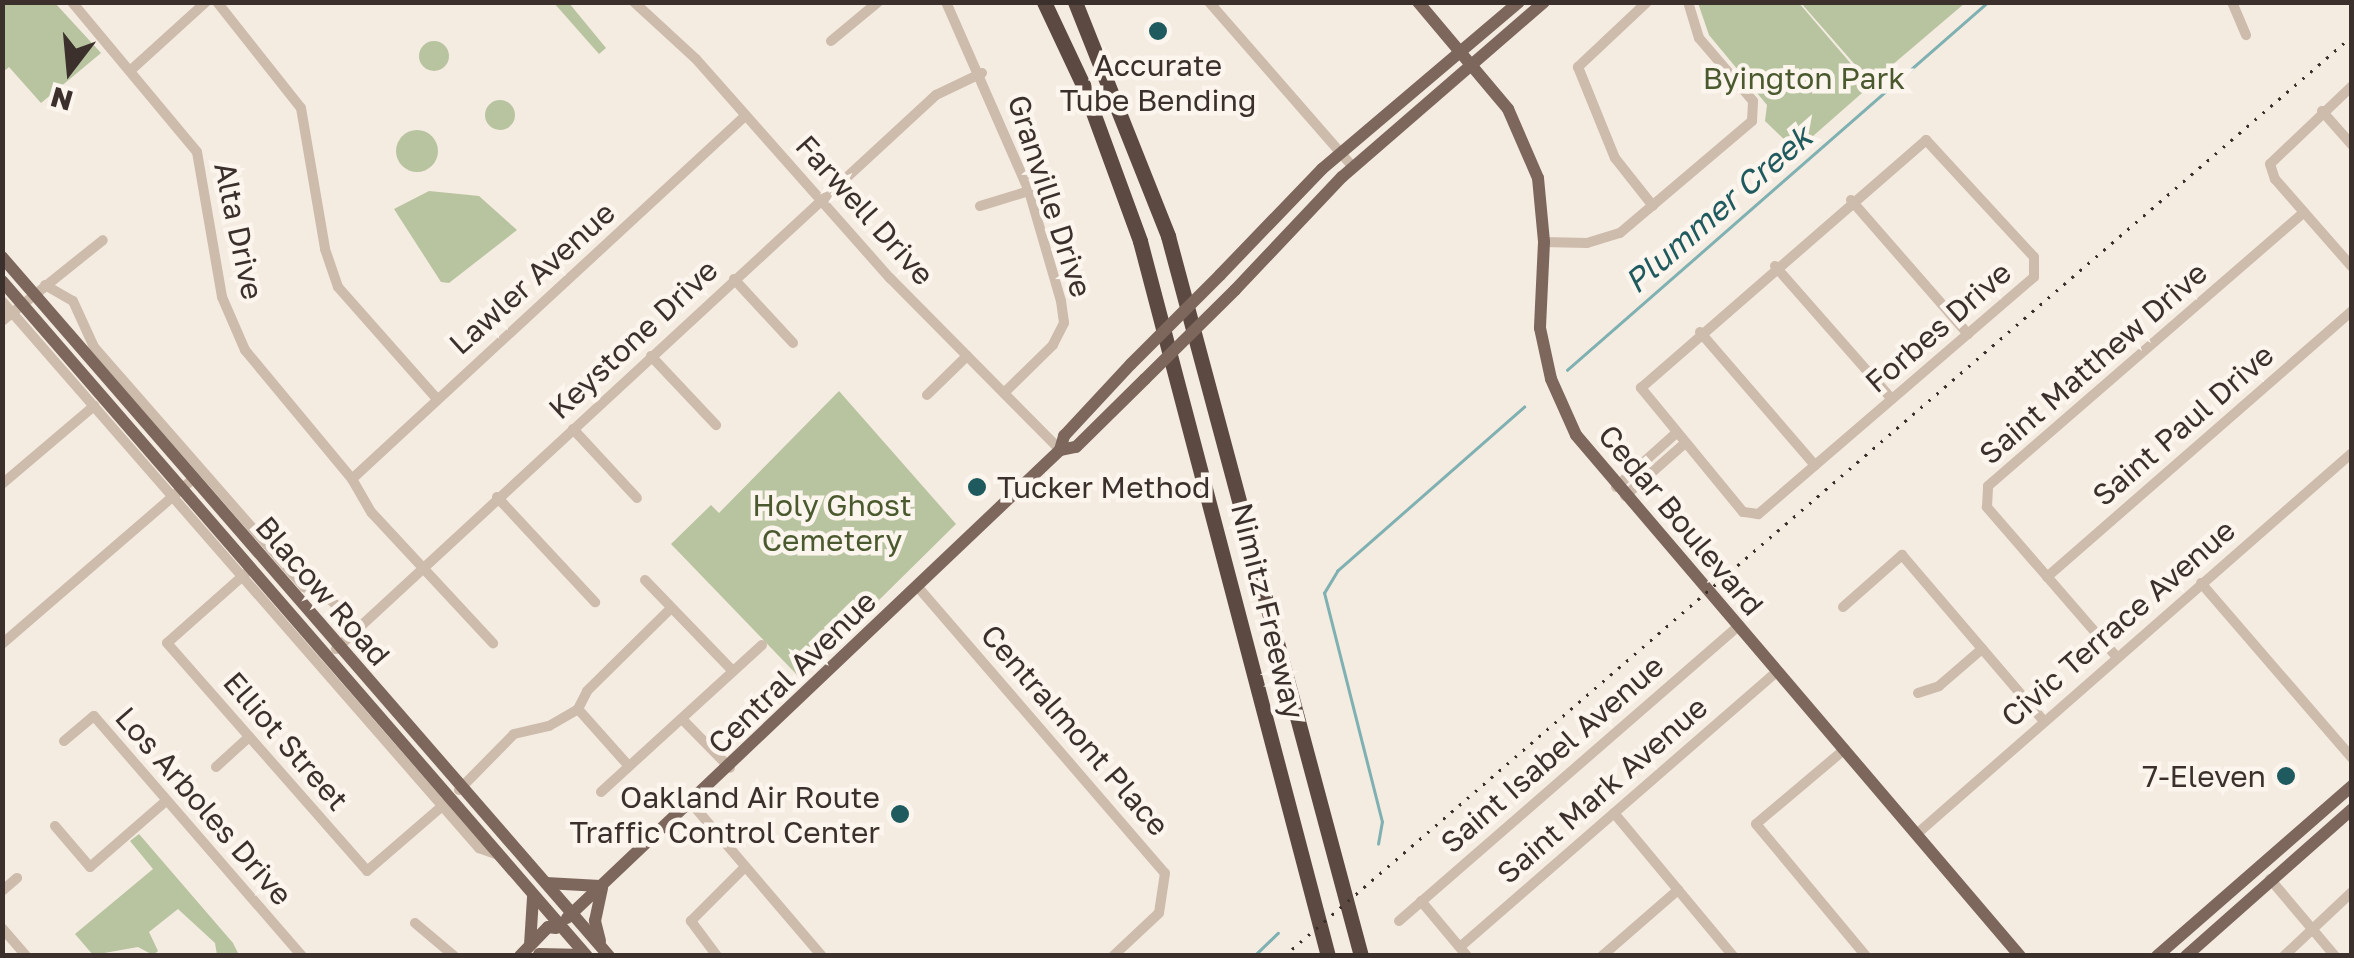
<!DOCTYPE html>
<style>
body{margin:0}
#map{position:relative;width:2354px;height:958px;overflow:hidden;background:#f4ebe1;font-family:"Golos Text",sans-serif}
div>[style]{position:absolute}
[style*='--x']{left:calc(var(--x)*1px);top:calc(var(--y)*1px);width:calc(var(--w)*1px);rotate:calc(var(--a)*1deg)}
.green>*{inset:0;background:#b8c4a0}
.round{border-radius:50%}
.stream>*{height:2.5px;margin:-1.25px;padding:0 1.25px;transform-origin:1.25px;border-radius:1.25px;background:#7fb0b2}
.minor>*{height:10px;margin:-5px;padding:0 5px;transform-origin:5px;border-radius:5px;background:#cdbbac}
.major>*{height:12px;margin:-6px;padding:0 6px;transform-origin:6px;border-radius:6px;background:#7d675c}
.highway>*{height:15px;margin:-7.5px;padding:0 7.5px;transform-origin:7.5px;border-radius:7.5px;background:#5c4a42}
.rail>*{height:2.5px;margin-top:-1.25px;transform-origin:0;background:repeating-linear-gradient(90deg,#3b302b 0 2.5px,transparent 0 10.5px)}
.major-bridge>*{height:12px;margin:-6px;padding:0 6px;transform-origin:6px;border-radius:6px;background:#7d675c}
.dots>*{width:28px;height:28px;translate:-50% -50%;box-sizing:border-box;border:5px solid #fbf5ee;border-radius:50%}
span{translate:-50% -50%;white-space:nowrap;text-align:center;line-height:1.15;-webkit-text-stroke:9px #fbf5ee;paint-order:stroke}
.poi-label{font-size:30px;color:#3b302b}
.left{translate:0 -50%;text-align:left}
.right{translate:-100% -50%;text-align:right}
.park-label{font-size:30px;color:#4a5a2e}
.street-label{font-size:30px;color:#3b302b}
.water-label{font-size:32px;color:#1f5a5e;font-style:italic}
.frame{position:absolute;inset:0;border:5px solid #3b302b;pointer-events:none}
.north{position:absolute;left:20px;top:20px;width:100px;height:100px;-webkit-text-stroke:8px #fbf5ee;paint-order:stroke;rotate:196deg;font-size:28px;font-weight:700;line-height:40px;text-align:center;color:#3b302b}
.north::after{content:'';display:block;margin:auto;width:35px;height:45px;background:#3b302b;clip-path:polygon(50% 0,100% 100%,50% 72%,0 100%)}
</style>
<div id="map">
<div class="green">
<div style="clip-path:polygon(3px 2px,55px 3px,101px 53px,41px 103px,9px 67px,3px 72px)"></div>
<div style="clip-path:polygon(554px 3px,569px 3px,606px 48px,599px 54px)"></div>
<div style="clip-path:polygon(1698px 3px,1799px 3px,1870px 86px,1796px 151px,1765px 121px,1767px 105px,1709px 35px)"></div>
<div style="clip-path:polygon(1801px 3px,1965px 3px,1871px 83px)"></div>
<div class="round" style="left:419px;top:41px;width:30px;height:30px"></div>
<div class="round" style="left:485px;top:100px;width:30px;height:30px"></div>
<div class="round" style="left:396px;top:130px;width:42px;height:42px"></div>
<div style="clip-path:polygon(429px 191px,479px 196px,517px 230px,449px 283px,441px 282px,394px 209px)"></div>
<div style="clip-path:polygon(839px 391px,956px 524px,800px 678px,671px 544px,711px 505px,719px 513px)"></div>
<div style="clip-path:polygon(139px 834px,233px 943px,239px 955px,217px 955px,215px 943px,178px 909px,149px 932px,158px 951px,153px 955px,138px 947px,93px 955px,75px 934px,153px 869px,130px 841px)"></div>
</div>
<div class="stream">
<div style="--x:1567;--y:370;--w:559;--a:-41.16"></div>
<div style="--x:1378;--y:844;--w:22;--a:-80"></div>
<div style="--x:1382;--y:822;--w:236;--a:-104.2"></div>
<div style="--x:1324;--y:593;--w:26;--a:-59"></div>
<div style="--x:1337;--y:571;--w:249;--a:-41.3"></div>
<div style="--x:1254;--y:956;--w:33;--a:-44"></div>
</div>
<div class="minor">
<div style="--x:72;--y:2;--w:195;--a:50.2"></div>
<div style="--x:197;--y:152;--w:147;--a:80.2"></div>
<div style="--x:222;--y:297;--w:58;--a:66.5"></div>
<div style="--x:245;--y:350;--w:168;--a:50.3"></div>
<div style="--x:352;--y:479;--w:39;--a:60"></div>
<div style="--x:372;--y:513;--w:178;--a:47.1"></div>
<div style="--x:217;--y:2;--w:135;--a:51.6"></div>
<div style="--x:301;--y:108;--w:143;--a:80.3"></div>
<div style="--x:325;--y:249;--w:40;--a:71.1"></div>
<div style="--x:338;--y:287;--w:149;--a:48.5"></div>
<div style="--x:634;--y:2;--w:84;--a:42.6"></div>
<div style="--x:696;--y:59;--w:293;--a:48.5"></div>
<div style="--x:890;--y:278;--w:242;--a:45.3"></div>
<div style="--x:946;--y:2;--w:206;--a:66.3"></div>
<div style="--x:1029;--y:191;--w:115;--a:73.8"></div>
<div style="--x:1061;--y:301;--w:22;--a:82"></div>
<div style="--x:1064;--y:323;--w:25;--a:117"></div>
<div style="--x:1053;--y:345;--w:67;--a:135.6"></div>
<div style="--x:1209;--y:2;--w:219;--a:48.9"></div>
<div style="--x:1647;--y:2;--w:95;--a:136.7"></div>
<div style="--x:1578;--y:67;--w:98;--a:67.9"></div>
<div style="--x:1615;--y:158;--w:61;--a:51.6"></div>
<div style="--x:2232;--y:2;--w:36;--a:67"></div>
<div style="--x:831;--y:41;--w:61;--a:-39.7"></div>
<div style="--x:131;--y:70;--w:101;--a:-42.2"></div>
<div style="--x:2352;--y:86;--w:113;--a:136.4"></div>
<div style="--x:2270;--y:164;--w:16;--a:72"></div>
<div style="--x:2275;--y:179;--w:117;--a:48.8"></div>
<div style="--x:2322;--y:111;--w:45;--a:48.6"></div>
<div style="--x:1926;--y:140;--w:159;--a:47.3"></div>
<div style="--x:2034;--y:257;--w:20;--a:90"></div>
<div style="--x:2034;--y:277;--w:364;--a:139.3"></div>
<div style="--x:1758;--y:514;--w:15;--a:-172"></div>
<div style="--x:1743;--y:512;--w:161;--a:-129.4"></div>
<div style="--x:1641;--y:388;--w:378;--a:-41"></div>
<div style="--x:1851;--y:200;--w:178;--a:48.9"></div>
<div style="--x:980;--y:206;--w:51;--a:-17"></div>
<div style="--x:1544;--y:242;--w:43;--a:1.3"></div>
<div style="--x:1587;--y:243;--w:34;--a:-17"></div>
<div style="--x:1620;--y:233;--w:173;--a:-40.3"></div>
<div style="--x:1752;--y:121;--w:20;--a:-87"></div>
<div style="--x:1753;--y:101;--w:83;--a:-130.6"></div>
<div style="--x:1699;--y:38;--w:38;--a:-107"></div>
<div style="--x:1775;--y:266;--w:177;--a:48.7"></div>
<div style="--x:734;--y:279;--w:87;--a:47.3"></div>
<div style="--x:45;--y:285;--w:32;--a:30"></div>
<div style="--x:73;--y:301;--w:51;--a:65.5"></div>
<div style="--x:94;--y:347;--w:319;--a:48.8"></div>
<div style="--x:304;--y:587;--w:30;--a:26"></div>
<div style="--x:331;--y:600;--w:39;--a:46"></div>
<div style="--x:2;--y:301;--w:726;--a:48.91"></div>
<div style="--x:479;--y:848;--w:20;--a:20"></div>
<div style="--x:2;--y:321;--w:129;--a:-38.7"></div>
<div style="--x:1700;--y:332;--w:176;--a:49.2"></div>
<div style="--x:651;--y:356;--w:95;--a:46.7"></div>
<div style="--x:927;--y:395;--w:56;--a:-44.3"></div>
<div style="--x:573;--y:429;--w:94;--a:47.2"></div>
<div style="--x:352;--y:479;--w:536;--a:-42.73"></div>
<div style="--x:2;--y:484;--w:121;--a:-40.3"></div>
<div style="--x:1616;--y:487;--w:79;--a:-41.9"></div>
<div style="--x:1625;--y:496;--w:79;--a:-41.4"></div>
<div style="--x:497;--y:497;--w:144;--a:47"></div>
<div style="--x:245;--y:574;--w:104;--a:138.5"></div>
<div style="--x:167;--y:643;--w:303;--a:48.7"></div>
<div style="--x:367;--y:871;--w:106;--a:-40.8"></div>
<div style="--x:2047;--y:577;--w:405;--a:-41.1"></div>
<div style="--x:645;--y:580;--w:125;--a:46"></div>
<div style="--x:2201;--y:583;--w:231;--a:49.2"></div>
<div style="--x:917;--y:586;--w:379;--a:49.2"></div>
<div style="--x:1165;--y:873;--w:40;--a:98.5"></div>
<div style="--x:1159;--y:913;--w:63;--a:136.9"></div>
<div style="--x:1843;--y:607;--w:79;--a:-41.4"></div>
<div style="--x:1902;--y:555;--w:216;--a:49.5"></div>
<div style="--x:2;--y:644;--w:252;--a:-40.8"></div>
<div style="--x:336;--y:649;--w:817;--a:-42.72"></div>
<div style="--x:936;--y:95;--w:51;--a:-25.6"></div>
<div style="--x:2115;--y:655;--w:196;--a:-130.9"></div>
<div style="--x:1987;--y:507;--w:21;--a:-87"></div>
<div style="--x:1988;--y:486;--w:418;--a:-40.9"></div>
<div style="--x:1918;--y:693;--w:22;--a:-18"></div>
<div style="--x:1939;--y:686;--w:57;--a:-40.7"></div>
<div style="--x:578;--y:709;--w:20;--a:-63"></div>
<div style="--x:587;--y:691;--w:115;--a:-44.6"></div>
<div style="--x:578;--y:709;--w:74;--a:48.3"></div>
<div style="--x:683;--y:720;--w:67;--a:45.6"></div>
<div style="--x:64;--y:741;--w:39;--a:-40"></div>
<div style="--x:94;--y:716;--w:318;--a:49.1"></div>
<div style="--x:1845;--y:749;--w:116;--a:139.9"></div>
<div style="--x:1756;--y:824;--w:172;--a:50.2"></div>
<div style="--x:216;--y:767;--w:45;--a:-42.3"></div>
<div style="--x:459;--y:790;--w:78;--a:-45.5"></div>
<div style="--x:514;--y:734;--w:36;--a:-13"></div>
<div style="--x:549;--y:726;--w:34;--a:-30"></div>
<div style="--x:601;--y:792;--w:218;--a:-42.4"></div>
<div style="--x:692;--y:804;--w:200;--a:49.5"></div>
<div style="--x:1614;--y:813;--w:186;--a:50.2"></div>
<div style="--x:55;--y:826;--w:54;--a:49.5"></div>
<div style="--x:90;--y:867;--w:101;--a:-41"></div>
<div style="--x:1919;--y:832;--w:575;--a:-41.2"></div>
<div style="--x:2270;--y:879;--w:101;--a:49.8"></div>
<div style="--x:2;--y:891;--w:20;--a:-41"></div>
<div style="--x:1421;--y:901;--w:72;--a:50.1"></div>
<div style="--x:1399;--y:921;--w:449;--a:-41"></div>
<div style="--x:415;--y:923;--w:51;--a:40.2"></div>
<div style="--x:2;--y:928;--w:37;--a:49"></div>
<div style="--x:1460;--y:947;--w:420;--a:-41"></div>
<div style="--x:717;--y:956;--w:44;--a:-126.6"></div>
<div style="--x:691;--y:921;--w:76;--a:-45"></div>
<div style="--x:1602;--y:956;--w:101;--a:-41"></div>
<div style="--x:2284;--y:956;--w:93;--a:-43.3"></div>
</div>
<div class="major">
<div style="--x:1418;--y:2;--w:140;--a:49.9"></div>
<div style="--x:1508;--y:109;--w:75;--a:66.5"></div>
<div style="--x:1538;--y:178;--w:64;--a:84.6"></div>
<div style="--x:1544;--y:242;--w:86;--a:92.7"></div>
<div style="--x:1540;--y:328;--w:52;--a:77.8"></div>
<div style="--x:1551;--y:379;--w:61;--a:65.9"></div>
<div style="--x:1576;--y:435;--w:685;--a:49.56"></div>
<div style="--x:2;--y:257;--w:926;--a:49.03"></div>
<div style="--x:1220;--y:275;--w:147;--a:-46.1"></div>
<div style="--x:1322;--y:169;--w:258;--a:-40.3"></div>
<div style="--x:2;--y:281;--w:893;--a:49.09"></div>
<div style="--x:1235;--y:290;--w:156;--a:-46.6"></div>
<div style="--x:1342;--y:177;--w:267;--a:-40.9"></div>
<div style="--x:1060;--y:450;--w:16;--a:-11"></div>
<div style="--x:1076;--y:447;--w:97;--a:-44.6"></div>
<div style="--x:546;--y:883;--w:54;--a:3.2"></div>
<div style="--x:567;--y:918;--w:680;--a:-43.51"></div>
<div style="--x:1060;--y:450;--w:15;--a:-74"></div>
<div style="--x:1064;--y:436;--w:98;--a:-47.1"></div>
<div style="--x:600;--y:941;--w:21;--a:-104"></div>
<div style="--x:595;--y:921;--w:34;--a:-78"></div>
<div style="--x:530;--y:945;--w:48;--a:-86.4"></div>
<div style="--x:539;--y:954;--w:46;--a:1.2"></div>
<div style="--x:520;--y:956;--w:40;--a:-46"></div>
<div style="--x:548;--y:927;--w:8;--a:7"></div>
<div style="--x:2157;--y:956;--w:259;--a:-41.1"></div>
<div style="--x:2186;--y:956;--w:222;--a:-41.5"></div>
</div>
<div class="highway">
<div style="--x:1044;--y:2;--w:92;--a:64.8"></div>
<div style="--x:1083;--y:85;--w:166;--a:69.9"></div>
<div style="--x:1140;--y:241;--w:739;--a:75.27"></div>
<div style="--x:1075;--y:2;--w:252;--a:68.3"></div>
<div style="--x:1168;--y:236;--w:745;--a:74.99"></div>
</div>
<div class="rail">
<div style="--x:1284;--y:956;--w:1410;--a:-40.74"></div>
</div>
<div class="major-bridge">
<div style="--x:1131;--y:364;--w:126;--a:-45"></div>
<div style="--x:1145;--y:379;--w:127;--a:-44.7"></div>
</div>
<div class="dots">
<div style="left:1158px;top:31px;background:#1f5a5e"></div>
<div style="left:977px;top:487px;background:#1f5a5e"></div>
<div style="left:2286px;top:776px;background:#1f5a5e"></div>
<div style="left:900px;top:814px;background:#1f5a5e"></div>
</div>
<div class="poi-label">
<span style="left:1158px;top:82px">Accurate<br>Tube Bending</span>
<span class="left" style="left:997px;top:487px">Tucker Method</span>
<span class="right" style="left:2266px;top:776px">7-Eleven</span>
<span class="right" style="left:880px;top:814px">Oakland Air Route<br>Traffic Control Center</span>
</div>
<div class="park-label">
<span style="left:1804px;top:78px">Byington Park</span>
<span style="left:832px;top:522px">Holy Ghost<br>Cemetery</span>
</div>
<div class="street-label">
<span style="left:1050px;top:196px;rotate:72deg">Granville Drive</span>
<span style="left:865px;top:210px;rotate:48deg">Farwell Drive</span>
<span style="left:239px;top:231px;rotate:78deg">Alta Drive</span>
<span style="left:532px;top:278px;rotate:-42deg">Lawler Avenue</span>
<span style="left:1938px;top:327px;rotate:-41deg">Forbes Drive</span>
<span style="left:633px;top:339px;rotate:-43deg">Keystone Drive</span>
<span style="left:2093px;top:363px;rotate:-41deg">Saint Matthew Drive</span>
<span style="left:2183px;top:425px;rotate:-41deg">Saint Paul Drive</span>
<span style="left:1681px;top:520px;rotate:50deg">Cedar Boulevard</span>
<span style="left:323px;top:591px;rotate:49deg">Blacow Road</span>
<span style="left:1268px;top:611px;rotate:76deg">Nimitz Freeway</span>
<span style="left:2118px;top:623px;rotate:-41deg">Civic Terrace Avenue</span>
<span style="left:792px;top:672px;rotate:-44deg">Central Avenue</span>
<span style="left:1075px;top:730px;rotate:49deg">Centralmont Place</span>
<span style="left:286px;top:741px;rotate:49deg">Elliot Street</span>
<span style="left:1552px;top:754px;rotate:-41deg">Saint Isabel Avenue</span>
<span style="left:1602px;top:790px;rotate:-41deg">Saint Mark Avenue</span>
<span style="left:204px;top:806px;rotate:49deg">Los Arboles Drive</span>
</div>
<div class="water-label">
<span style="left:1718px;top:209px;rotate:-41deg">Plummer Creek</span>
</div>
<div class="frame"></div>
<div class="north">N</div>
</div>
